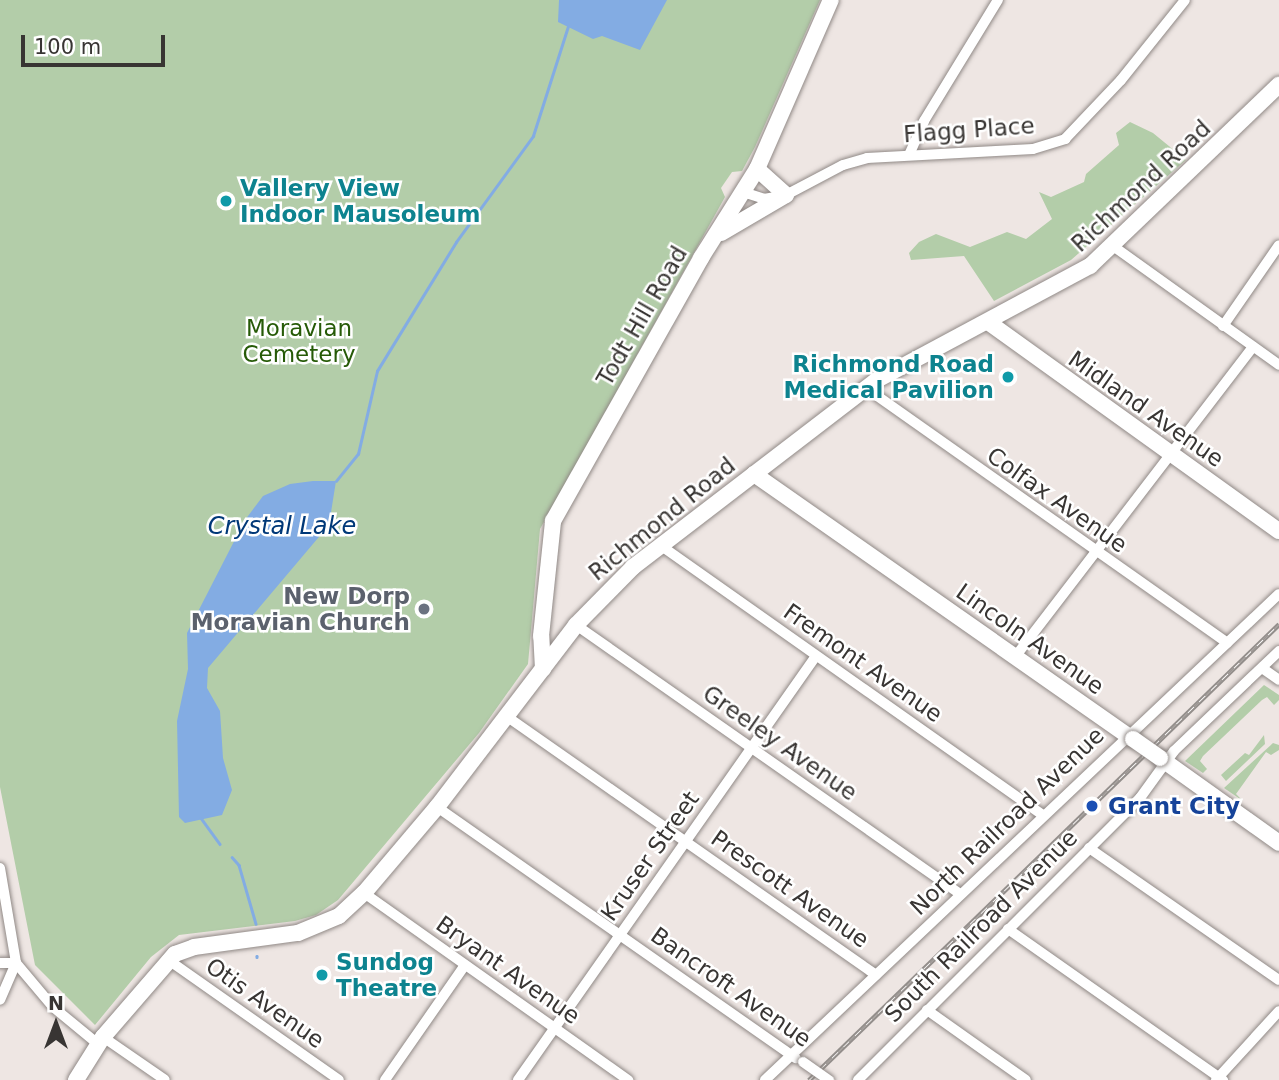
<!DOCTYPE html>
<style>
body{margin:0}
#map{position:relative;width:1279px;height:1080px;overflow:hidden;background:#eee6e3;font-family:"DejaVu Sans",sans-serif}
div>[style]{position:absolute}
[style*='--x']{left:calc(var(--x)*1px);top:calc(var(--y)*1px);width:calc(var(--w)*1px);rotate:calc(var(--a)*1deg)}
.green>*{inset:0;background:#b3cda9}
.water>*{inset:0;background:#83ace3}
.stream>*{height:2.5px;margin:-1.25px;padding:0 1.25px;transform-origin:1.25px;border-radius:1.25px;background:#83ace3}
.roads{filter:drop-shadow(0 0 2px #908986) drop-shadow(0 0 2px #908986)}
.street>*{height:10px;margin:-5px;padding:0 5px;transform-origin:5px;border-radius:5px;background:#fff}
.secondary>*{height:16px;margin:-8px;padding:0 8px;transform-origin:8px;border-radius:8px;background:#fff}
.rail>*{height:5px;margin-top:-2.5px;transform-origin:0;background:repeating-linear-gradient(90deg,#fff 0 8px,#938e8b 0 16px);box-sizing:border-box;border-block:2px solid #938e8b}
.bridges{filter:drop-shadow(0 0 2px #908986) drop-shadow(0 0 2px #908986)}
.street-bridge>*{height:10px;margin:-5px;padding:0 5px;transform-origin:5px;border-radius:5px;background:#fff}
.secondary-bridge>*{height:16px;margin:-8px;padding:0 8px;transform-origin:8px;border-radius:8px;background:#fff}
.dots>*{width:19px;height:19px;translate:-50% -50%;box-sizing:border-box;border:4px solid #fff;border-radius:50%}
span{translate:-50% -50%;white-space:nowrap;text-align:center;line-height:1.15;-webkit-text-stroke:5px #fff;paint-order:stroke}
.street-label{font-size:23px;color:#383533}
.culture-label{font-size:23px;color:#0d838f;font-weight:700}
.left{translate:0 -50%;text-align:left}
.right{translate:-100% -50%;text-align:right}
.park-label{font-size:23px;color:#265a07}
.worship-label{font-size:23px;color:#5b616d;font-weight:700}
.transit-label{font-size:23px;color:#164399;font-weight:700}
.water-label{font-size:24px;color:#003878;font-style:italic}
.north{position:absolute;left:21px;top:989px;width:70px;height:70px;-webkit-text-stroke:5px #fff;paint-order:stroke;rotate:0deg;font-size:19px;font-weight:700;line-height:28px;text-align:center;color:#383533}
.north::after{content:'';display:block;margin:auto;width:24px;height:32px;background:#383533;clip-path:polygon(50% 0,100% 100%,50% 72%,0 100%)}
.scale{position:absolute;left:21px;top:35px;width:144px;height:32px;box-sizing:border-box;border:4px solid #383533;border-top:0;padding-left:9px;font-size:21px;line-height:24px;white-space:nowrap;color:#383533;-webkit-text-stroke:5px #fff;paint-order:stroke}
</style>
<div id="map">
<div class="green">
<div style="clip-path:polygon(0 0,820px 0,755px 147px,742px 171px,732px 172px,721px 188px,725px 197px,540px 529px,528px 664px,479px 733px,338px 900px,316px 915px,295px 921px,179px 935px,151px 957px,95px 1025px,35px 965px,0 787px)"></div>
<div style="clip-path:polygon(1130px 122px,1153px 133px,1186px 160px,1071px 260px,994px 301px,964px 256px,911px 260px,909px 253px,919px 242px,936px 234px,970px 247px,1007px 232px,1026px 239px,1052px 219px,1039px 192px,1051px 197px,1084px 182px,1086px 174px,1119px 145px,1116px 133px)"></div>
<div style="clip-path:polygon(1264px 685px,1279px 695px,1279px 700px,1274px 705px,1267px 697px,1262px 700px,1203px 756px,1200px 761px,1207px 769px,1203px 773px,1185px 761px)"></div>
<div style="clip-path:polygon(1264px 735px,1265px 744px,1226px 781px,1221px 775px,1245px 753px,1249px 755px)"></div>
<div style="clip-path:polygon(1273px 743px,1279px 745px,1279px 750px,1271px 755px,1266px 752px,1236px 794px,1243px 801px,1224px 788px)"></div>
</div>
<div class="water">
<div style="clip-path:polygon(559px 0,667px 0,640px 50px,602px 36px,593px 39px,558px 22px)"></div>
<div style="clip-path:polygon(313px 481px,336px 481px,329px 525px,208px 668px,207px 688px,220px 711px,223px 758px,232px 790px,222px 815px,185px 823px,179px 817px,177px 721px,188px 669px,187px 633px,245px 520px,263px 496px,290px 484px)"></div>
</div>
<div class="stream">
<div style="--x:336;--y:481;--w:35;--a:-51"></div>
<div style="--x:358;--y:454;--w:85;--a:-77.1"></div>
<div style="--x:377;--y:371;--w:151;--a:-58.5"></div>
<div style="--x:456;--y:242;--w:131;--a:-54"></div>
<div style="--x:533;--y:136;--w:115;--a:-72.3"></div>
<div style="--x:201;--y:818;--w:32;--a:54"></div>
<div style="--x:232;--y:857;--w:11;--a:49"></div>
<div style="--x:239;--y:865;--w:61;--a:73.9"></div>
<div style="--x:257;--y:956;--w:1;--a:90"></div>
</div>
<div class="roads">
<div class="street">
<div style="--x:909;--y:155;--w:37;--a:-66"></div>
<div style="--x:924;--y:121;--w:142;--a:-58.6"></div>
<div style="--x:743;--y:192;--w:22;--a:18"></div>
<div style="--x:764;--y:199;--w:22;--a:-10"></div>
<div style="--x:786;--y:195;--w:64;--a:-27.8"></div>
<div style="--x:843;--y:165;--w:25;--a:-16"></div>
<div style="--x:867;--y:158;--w:166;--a:-3.1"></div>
<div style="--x:1033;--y:149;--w:34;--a:-17"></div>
<div style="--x:1065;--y:139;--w:81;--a:-46.5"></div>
<div style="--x:1121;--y:80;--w:102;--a:-51.3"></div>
<div style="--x:1113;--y:246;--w:204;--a:35.6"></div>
<div style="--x:1223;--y:326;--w:98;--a:-55.3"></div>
<div style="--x:866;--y:388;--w:442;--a:35.2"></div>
<div style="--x:660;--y:545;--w:469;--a:35.2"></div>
<div style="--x:576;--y:625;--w:469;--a:35"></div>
<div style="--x:1015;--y:657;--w:391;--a:-52.5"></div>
<div style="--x:1262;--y:668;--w:21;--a:35"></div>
<div style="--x:509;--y:718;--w:448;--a:35"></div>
<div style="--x:437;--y:807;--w:438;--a:35"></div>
<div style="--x:1089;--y:848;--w:231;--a:34.8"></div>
<div style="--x:0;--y:868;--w:96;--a:80.4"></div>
<div style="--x:16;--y:963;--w:57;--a:49.9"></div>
<div style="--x:53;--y:1007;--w:58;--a:39.4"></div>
<div style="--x:364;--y:893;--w:324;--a:35.3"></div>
<div style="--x:1008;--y:929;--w:263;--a:35.1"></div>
<div style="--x:167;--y:959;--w:210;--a:35.1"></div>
<div style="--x:0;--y:963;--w:16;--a:0"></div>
<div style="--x:16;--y:963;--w:40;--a:113.4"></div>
<div style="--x:927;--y:1010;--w:121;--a:35.3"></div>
<div style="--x:103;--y:1037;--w:75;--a:34.7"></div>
<div style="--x:385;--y:1080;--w:140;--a:-55.2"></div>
<div style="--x:518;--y:1080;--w:518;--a:-54.9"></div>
<div style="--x:765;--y:1080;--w:707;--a:-43.4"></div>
<div style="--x:858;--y:1080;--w:399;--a:-45"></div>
<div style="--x:1140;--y:798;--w:58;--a:-54.1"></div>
<div style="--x:1174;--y:751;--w:145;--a:-43.6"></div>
<div style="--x:1216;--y:1080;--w:93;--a:-47.6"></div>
</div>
<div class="secondary">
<div style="--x:721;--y:233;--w:75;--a:-30.3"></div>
<div style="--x:786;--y:195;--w:39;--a:-138"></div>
<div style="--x:988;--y:322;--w:358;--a:35.7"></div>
<div style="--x:754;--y:474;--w:462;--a:35"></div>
<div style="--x:543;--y:669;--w:33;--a:-93"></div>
<div style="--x:541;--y:636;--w:116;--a:-84"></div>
<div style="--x:553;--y:521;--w:302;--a:-60.6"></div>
<div style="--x:701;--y:258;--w:105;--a:-57.8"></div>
<div style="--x:757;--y:169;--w:184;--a:-66.4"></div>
<div style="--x:1160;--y:758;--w:146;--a:35.5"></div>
<div style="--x:76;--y:1080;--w:51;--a:-57.9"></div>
<div style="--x:103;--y:1037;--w:110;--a:-49.1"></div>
<div style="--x:175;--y:954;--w:20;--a:-20"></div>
<div style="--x:194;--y:947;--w:105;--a:-7.7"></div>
<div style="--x:298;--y:933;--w:44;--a:-22.5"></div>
<div style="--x:339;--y:916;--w:34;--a:-43"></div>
<div style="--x:364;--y:893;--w:113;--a:-49.7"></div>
<div style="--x:437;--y:807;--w:229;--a:-52.6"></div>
<div style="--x:576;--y:625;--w:81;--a:-45.5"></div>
<div style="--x:633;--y:567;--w:307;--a:-37.5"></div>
<div style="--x:877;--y:380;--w:242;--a:-28.2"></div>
<div style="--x:1090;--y:266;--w:262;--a:-43.8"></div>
</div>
</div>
<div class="rail">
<div style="--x:809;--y:1080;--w:655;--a:-44.13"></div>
</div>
<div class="bridges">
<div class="street-bridge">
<div style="--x:803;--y:1062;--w:32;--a:35"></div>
</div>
<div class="secondary-bridge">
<div style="--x:1133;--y:739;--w:33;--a:35"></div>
</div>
</div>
<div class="dots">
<div style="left:226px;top:201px;background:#0f9aa8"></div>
<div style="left:1008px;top:377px;background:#0f9aa8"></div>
<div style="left:424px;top:609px;background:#6b7280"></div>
<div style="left:1092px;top:806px;background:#1a4fb4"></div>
<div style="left:322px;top:975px;background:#0f9aa8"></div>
</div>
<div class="street-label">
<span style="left:969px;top:130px;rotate:-4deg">Flagg Place</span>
<span style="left:1141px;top:186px;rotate:-43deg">Richmond Road</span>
<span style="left:642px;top:316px;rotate:-60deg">Todt Hill Road</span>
<span style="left:1146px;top:409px;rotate:35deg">Midland Avenue</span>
<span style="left:1057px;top:500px;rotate:35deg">Colfax Avenue</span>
<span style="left:662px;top:519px;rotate:-39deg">Richmond Road</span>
<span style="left:1030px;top:639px;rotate:35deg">Lincoln Avenue</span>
<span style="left:863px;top:663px;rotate:35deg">Fremont Avenue</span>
<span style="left:780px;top:743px;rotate:35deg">Greeley Avenue</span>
<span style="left:1007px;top:821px;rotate:-44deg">North Railroad Avenue</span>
<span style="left:650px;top:856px;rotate:-55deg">Kruser Street</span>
<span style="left:790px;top:889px;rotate:35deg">Prescott Avenue</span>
<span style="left:981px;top:926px;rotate:-45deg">South Railroad Avenue</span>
<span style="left:508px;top:970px;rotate:35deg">Bryant Avenue</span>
<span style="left:731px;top:987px;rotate:35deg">Bancroft Avenue</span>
<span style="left:265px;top:1003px;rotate:35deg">Otis Avenue</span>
</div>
<div class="culture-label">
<span class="left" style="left:240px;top:201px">Vallery View<br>Indoor Mausoleum</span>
<span class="right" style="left:994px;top:377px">Richmond Road<br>Medical Pavilion</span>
<span class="left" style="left:336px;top:975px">Sundog<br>Theatre</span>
</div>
<div class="park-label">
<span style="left:299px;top:341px">Moravian<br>Cemetery</span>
</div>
<div class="worship-label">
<span class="right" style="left:410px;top:609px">New Dorp<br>Moravian Church</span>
</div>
<div class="transit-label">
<span class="left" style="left:1108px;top:806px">Grant City</span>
</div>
<div class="water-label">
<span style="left:282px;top:527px">Crystal Lake</span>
</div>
<div class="north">N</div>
<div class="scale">100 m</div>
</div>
